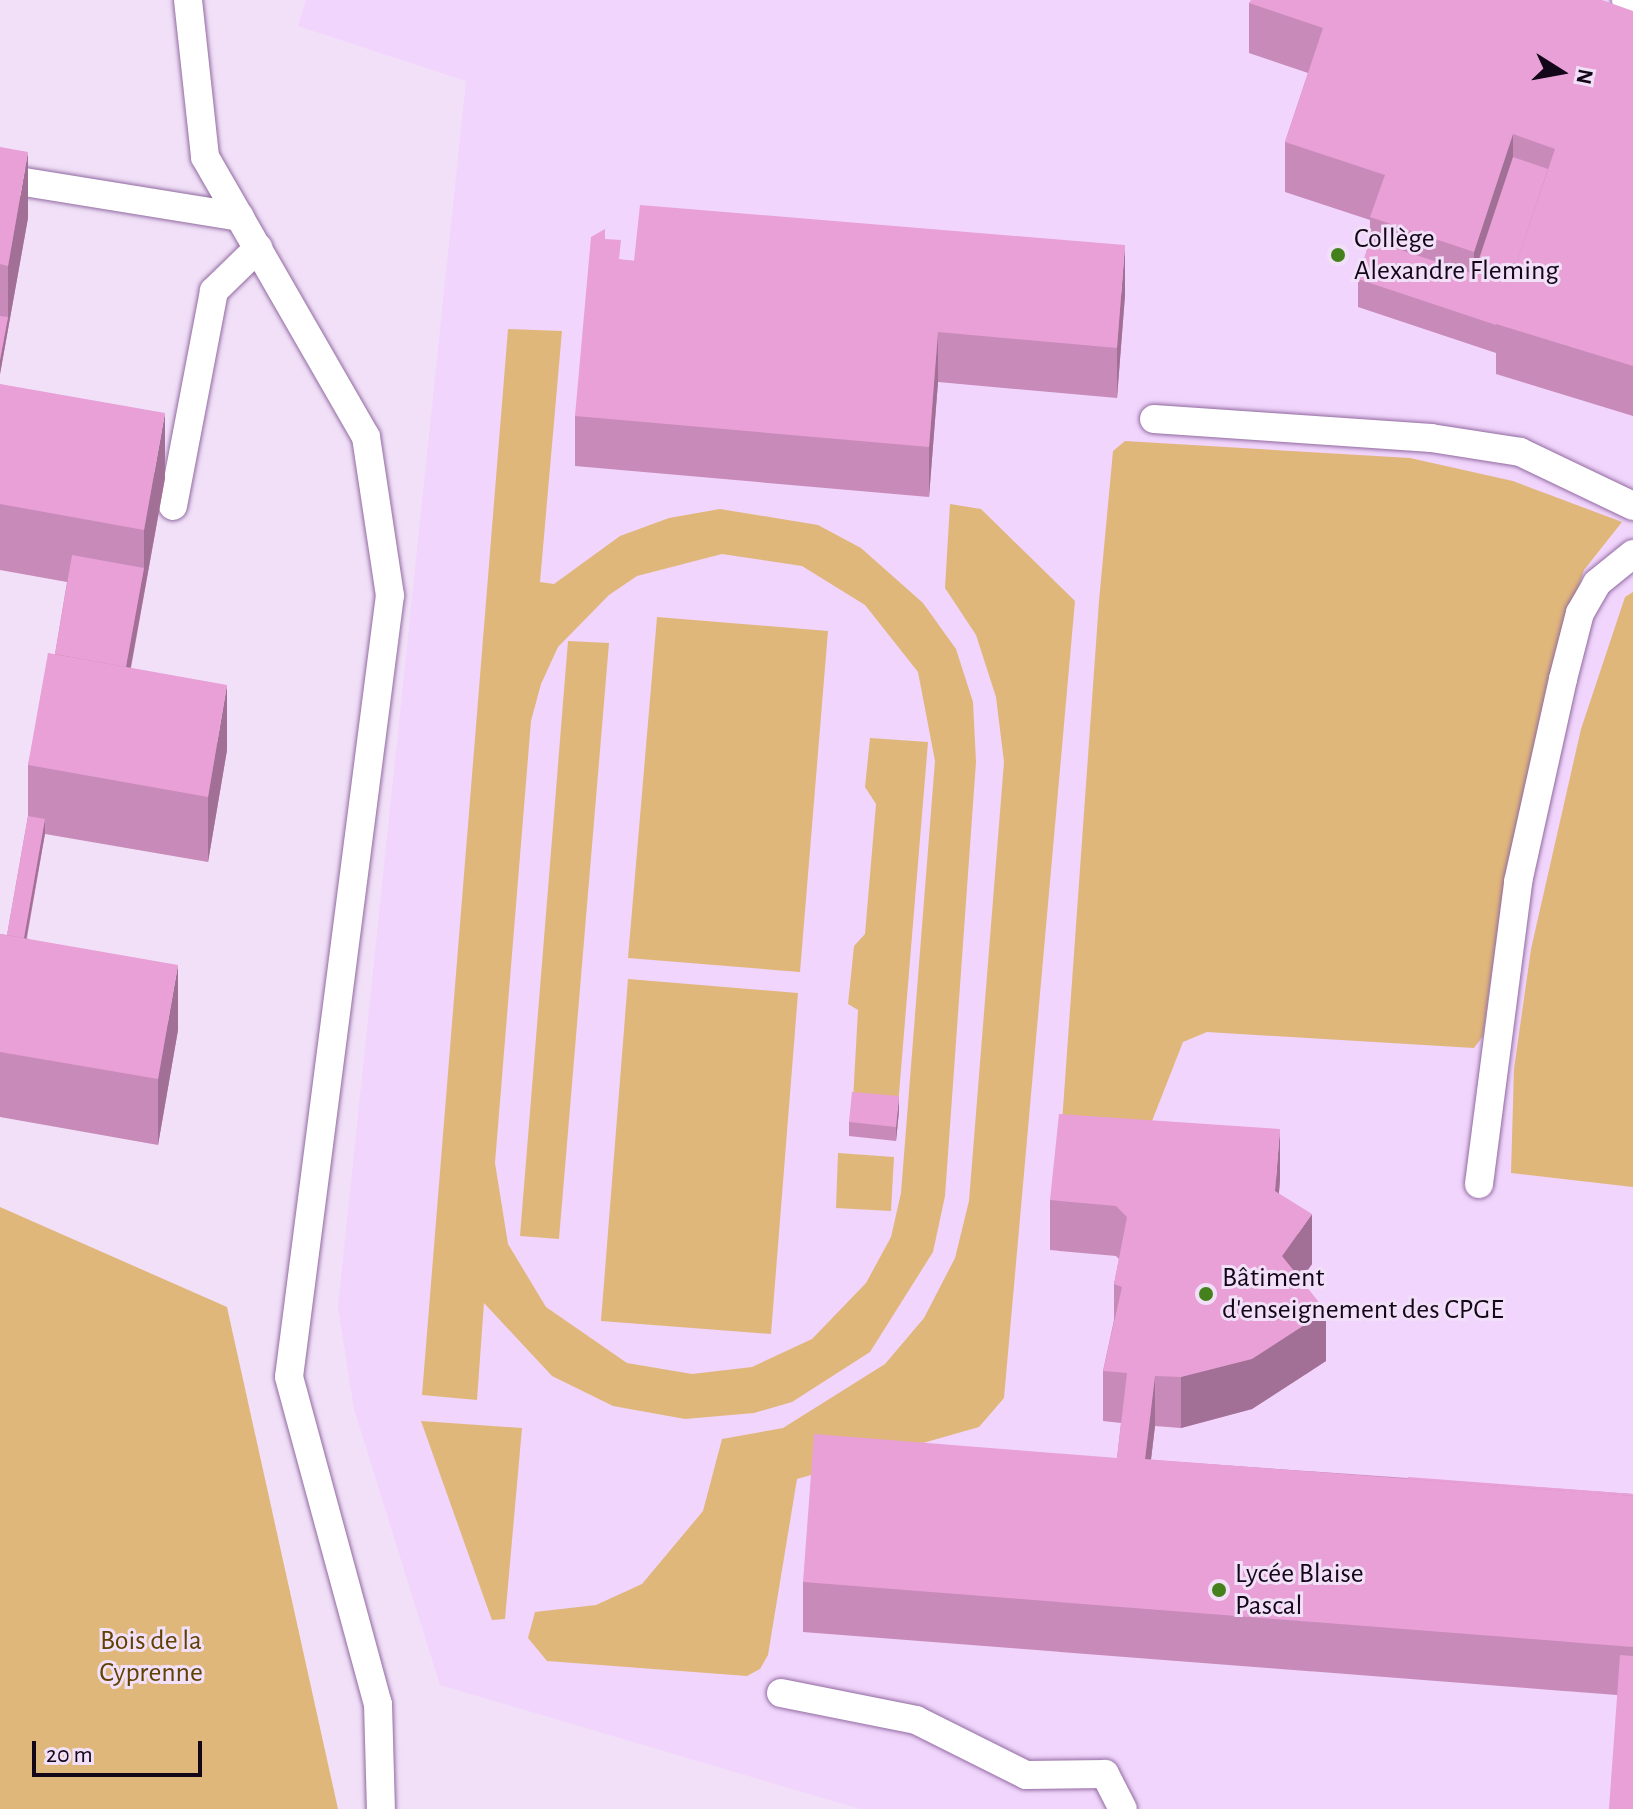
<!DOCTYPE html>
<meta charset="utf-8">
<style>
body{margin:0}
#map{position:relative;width:1633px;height:1809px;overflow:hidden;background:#f1e0f8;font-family:"Alegreya Sans",sans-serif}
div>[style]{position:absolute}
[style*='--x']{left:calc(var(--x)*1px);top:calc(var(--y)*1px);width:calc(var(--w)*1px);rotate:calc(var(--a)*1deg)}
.built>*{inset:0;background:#f1d5fc}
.green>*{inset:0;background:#e0b77b}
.roads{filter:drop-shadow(0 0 2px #916aa0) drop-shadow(0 0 2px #916aa0)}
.service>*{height:28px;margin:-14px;padding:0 14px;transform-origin:14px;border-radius:14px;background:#fff}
.wall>*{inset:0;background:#c88ab8}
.shaded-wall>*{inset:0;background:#a27096}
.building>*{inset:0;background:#e8a0d6}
.dots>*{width:22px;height:22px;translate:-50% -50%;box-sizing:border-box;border:4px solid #f1e0f8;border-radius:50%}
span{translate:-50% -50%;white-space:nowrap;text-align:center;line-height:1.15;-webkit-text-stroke:6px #f1e0f8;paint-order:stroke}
.poi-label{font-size:28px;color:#140619}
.left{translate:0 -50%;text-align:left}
.park-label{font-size:28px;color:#614101}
.north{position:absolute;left:1521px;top:32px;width:80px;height:80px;-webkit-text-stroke:6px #f1e0f8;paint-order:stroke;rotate:101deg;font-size:22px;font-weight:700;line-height:32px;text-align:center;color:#140619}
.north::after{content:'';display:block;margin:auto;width:28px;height:36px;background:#140619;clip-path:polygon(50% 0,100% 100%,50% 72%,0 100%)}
.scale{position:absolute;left:32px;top:1741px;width:170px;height:36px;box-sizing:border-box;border:4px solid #140619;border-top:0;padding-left:10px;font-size:24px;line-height:28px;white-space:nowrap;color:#140619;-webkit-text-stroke:6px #f1e0f8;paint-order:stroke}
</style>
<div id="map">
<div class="built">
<div style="clip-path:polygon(306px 0,1633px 0,1633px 1809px,860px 1809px,440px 1685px,354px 1409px,338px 1307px,466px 81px,298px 26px)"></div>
</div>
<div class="green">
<div style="clip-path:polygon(evenodd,508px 329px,562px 331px,540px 582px,554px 584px,620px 536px,669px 518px,720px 509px,818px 525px,861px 548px,923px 603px,956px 649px,973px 702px,976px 762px,945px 1196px,933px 1252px,870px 1352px,792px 1402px,754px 1413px,685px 1419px,613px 1406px,552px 1376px,484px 1303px,477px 1400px,422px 1395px,508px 329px,722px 554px,802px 566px,865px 605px,918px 672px,935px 761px,901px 1193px,891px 1237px,866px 1283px,812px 1339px,752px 1367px,692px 1374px,627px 1363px,546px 1307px,508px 1244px,495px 1163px,531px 721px,541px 684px,558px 647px,609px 595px,637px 576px,722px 554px)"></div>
<div style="clip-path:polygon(1125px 441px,1410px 458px,1513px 481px,1622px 522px,1584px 570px,1552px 667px,1505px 877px,1483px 1036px,1474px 1048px,1207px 1032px,1183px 1042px,1143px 1144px,1059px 1165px,1099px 601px,1113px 451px)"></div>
<div style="clip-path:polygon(950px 504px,981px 509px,1075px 601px,1004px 1398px,979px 1427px,797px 1479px,768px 1655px,760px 1669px,747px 1676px,547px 1661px,528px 1638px,535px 1612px,596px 1605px,642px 1584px,703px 1511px,722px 1439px,783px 1428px,885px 1364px,924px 1318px,955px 1258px,969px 1201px,1004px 762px,996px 697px,976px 635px,945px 588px)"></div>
<div style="clip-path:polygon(1633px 592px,1633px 1187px,1511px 1173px,1514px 1069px,1531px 949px,1581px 729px,1625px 597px)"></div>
<div style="clip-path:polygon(657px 617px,828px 631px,800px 972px,628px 958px)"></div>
<div style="clip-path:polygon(568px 641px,609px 643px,559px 1239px,520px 1236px)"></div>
<div style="clip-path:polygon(870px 738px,928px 742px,898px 1106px,853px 1100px,858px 1010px,848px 1004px,854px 946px,865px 934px,876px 804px,865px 787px)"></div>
<div style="clip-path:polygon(628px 979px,798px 993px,771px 1334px,601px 1321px)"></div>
<div style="clip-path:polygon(838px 1153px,894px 1157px,891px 1211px,836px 1208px)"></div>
<div style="clip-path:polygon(0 1207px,227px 1307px,338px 1809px,0 1809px)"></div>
<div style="clip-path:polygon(421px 1421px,522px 1428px,505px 1619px,492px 1620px,489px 1612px)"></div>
</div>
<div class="roads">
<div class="service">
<div style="--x:188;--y:0;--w:158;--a:83.8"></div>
<div style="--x:205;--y:157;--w:323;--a:60.1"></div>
<div style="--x:366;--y:437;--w:160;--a:81.4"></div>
<div style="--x:390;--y:595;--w:788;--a:97.36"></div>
<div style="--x:289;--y:1377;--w:339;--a:74.8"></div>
<div style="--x:378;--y:1704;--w:105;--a:88.4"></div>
<div style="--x:1626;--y:0;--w:10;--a:45"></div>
<div style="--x:0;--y:178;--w:243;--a:9.2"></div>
<div style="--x:1154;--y:419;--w:278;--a:3.9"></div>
<div style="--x:1431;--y:438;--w:90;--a:8.9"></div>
<div style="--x:1520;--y:452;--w:125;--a:25.5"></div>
<div style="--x:173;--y:506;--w:219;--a:-79.2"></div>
<div style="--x:214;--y:291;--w:62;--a:-44.3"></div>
<div style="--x:1479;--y:1184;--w:305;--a:-82.6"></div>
<div style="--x:1518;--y:882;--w:208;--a:-77.5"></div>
<div style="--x:1563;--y:679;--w:68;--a:-75.6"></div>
<div style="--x:1580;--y:613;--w:34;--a:-60"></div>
<div style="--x:1597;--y:583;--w:46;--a:-38.9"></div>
<div style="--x:781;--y:1693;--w:138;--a:11.3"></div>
<div style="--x:916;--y:1720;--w:123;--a:26.6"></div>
<div style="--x:1026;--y:1775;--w:79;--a:-0.7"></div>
<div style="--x:1105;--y:1774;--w:39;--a:63"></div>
</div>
</div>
<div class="wall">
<div style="clip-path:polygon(1249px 3px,1633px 11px,1633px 416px,1496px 374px,1496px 353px,1358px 307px,1358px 279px,1370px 240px,1370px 220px,1285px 192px,1285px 142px,1308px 73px,1249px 53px)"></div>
<div style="clip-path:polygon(0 147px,28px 218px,0 374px)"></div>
<div style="clip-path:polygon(621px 260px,1125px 295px,1117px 398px,938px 382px,929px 497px,575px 466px,575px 416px)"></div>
<div style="clip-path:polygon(0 384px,165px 478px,131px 668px,227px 750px,208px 862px,45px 834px,27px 938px,178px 1030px,158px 1145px,0 1117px,0 934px,7px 935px,28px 816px,28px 765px,55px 654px,67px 582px,0 570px)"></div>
<div style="clip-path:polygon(899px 1111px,896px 1141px,849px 1136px,849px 1122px)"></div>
<div style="clip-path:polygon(1280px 1179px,1279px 1193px,1312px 1264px,1301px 1280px,1326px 1361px,1252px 1409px,1181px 1428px,1155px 1426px,1151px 1460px,1633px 1494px,1633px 1809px,1617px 1695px,803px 1632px,803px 1582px,1117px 1458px,1121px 1423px,1103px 1421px,1103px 1371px,1114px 1320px,1114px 1284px,1119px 1259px,1116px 1256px,1050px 1250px,1050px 1200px)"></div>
</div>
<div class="shaded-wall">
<div style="clip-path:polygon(1513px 134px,1513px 185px,1474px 302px,1474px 252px)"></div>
<div style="clip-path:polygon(28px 152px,28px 218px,0 374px,0 360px,8px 317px,8px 266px)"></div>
<div style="clip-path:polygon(1125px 245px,1125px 295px,1117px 398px,1117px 348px)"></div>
<div style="clip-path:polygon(938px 332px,938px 382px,929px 497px,929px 447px)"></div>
<div style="clip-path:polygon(165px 413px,165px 478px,119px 731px,119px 703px,144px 568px,144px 530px)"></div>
<div style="clip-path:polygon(227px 685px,227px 750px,208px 862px,208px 797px)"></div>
<div style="clip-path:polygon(45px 819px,45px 833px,15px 1001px,15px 987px)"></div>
<div style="clip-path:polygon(178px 965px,178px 1030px,158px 1145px,158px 1079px)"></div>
<div style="clip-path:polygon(899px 1096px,899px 1111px,896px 1141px,896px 1127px)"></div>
<div style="clip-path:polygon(1280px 1129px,1280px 1179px,1275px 1241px,1275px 1191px)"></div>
<div style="clip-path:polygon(1312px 1214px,1312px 1264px,1282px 1306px,1282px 1256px)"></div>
<div style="clip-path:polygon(1326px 1311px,1326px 1361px,1252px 1409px,1181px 1428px,1181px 1377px)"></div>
<div style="clip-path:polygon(1155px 1376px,1155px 1426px,1145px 1509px,1145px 1459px)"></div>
</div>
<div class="building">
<div style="clip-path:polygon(1251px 0,1602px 0,1633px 11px,1633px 366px,1496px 324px,1555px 149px,1513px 134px,1474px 252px,1370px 217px,1385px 175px,1285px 142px,1323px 28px,1249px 3px)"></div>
<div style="clip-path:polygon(0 147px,28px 152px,8px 266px,0 264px)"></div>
<div style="clip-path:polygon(1513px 157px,1548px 169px,1496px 325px,1358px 279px,1370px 240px,1474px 274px)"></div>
<div style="clip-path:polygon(640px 205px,1125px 245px,1117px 348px,938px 332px,929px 447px,575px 416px,591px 237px,605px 229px,605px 239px,621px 240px,619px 259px,634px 261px)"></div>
<div style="clip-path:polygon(0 316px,8px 317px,0 360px)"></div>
<div style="clip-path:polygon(0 384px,165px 413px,144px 530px,0 504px)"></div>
<div style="clip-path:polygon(72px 555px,144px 568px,126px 667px,55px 654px)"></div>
<div style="clip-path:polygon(48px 653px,227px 685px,208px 797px,28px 765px)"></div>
<div style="clip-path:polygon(28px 816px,45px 819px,24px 938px,7px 935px)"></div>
<div style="clip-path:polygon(0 934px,178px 965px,158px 1079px,0 1052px)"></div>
<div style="clip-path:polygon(852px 1092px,899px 1096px,896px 1127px,849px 1122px)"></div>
<div style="clip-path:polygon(1059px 1114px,1280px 1129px,1275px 1191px,1312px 1214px,1282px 1256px,1326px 1311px,1252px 1359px,1181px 1377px,1155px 1376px,1145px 1459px,1633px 1496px,1633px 1647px,803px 1582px,814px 1434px,1117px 1458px,1127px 1373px,1103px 1371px,1122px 1287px,1114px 1284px,1127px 1217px,1116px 1206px,1050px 1200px)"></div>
<div style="clip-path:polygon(1408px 1477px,1633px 1494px,1633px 1496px,1407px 1479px)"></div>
<div style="clip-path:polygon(1620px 1655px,1633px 1656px,1633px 1809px,1609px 1809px)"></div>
</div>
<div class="dots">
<div style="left:1338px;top:255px;background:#44801c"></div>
<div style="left:1206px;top:1294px;background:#44801c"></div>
<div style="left:1219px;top:1590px;background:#44801c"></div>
</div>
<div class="poi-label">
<span class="left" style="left:1354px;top:255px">Collège<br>Alexandre Fleming</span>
<span class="left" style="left:1222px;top:1294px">Bâtiment<br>d'enseignement des CPGE</span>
<span class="left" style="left:1235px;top:1590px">Lycée Blaise<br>Pascal</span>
</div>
<div class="park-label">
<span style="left:151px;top:1657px">Bois de la<br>Cyprenne</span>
</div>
<div class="north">N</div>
<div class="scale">20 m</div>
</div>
